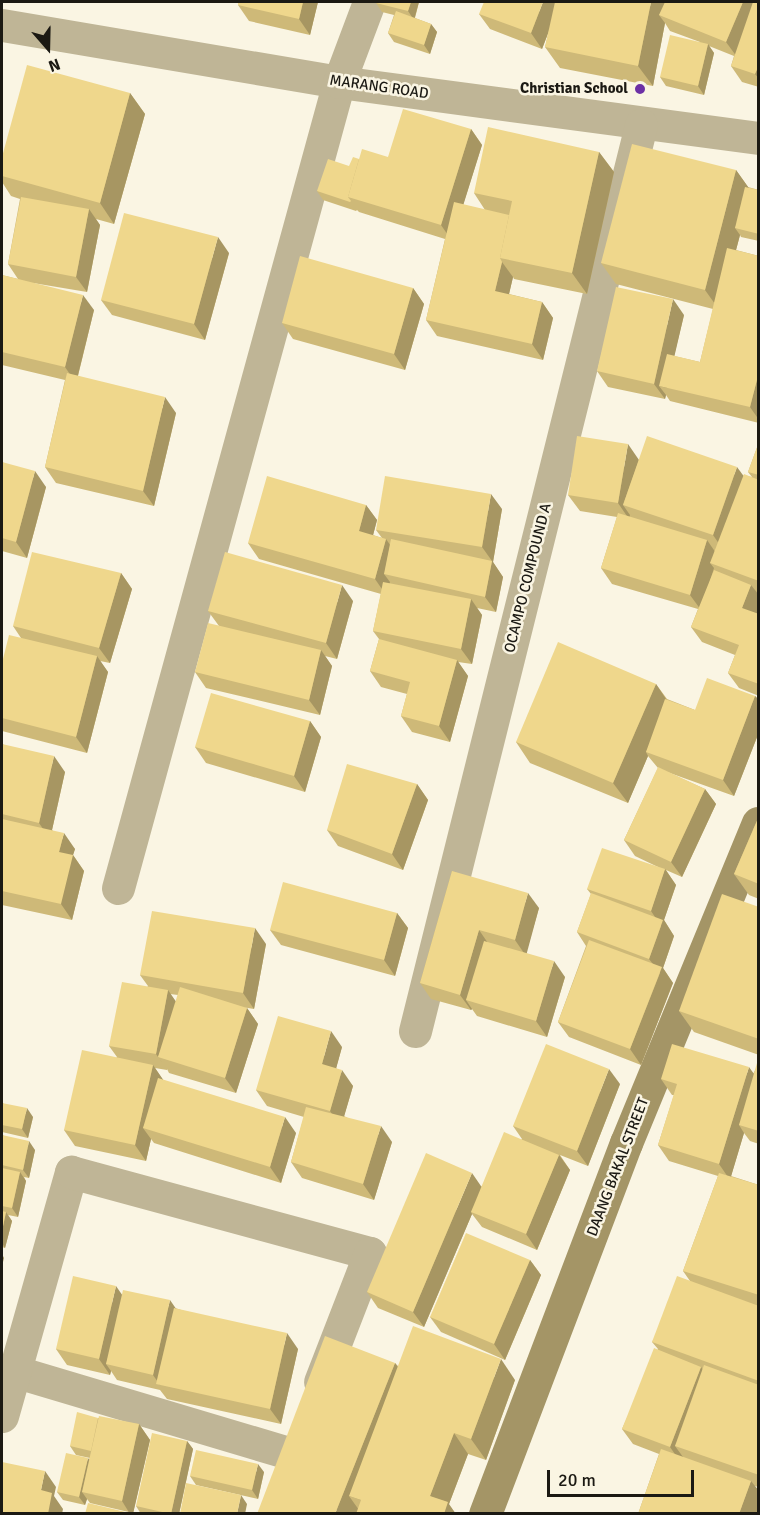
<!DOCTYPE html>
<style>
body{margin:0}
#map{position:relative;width:760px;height:1515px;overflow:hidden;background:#faf5e3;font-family:Signika,sans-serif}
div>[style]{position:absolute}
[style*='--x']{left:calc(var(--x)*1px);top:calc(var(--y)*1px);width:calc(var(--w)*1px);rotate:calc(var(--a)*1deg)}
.street>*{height:33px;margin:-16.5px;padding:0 16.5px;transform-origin:16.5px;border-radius:16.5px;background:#bfb596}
.secondary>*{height:33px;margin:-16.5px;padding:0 16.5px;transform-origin:16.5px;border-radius:16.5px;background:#a49566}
.wall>*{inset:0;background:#ceb978}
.shaded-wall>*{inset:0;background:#a79662}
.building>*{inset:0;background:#efd78c}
.dots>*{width:16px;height:16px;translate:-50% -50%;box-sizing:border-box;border:3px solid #faf5e3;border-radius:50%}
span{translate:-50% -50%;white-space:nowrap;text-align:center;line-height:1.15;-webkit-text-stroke:5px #faf5e3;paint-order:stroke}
.street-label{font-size:15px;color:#1b1913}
.poi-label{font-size:15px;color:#1b1913;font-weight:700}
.right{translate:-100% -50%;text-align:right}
.frame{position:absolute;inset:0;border:3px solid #1b1913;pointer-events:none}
.north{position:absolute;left:18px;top:18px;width:60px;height:60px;-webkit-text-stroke:4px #faf5e3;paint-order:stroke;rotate:160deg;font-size:16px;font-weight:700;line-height:24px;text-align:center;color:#1b1913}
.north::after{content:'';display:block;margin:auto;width:21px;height:27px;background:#1b1913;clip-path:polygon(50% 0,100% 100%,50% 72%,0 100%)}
.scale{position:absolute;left:547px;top:1470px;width:147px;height:27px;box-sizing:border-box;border:3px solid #1b1913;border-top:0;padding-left:8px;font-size:18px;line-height:21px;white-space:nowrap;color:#1b1913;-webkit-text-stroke:4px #faf5e3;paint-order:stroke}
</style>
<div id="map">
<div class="street">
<div style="--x:2;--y:25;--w:342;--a:9.6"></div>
<div style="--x:339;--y:82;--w:423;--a:7.6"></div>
<div style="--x:118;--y:888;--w:836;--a:-74.67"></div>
<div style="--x:339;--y:82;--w:85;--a:-69.4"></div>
<div style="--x:415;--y:1031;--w:934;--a:-75.99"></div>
<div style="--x:17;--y:1372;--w:287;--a:16.6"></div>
<div style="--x:2;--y:1416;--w:254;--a:-74.2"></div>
<div style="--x:71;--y:1172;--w:310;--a:15.2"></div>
<div style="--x:370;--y:1253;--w:138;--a:111.2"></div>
</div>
<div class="secondary">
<div style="--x:485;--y:1514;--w:397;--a:-69.2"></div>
<div style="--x:626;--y:1143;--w:346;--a:-67.6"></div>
</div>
<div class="wall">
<div style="clip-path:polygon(318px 2px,310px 35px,249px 21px,238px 5px)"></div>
<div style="clip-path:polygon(419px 2px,415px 18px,431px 24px,437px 32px,430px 54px,394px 42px,388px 33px,394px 15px,382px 12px,376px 3px)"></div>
<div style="clip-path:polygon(759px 2px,759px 87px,742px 82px,731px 66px,734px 56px,709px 46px,714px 53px,704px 95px,666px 86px,660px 77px,700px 42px,670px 31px,665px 23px,653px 86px,560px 68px,545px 47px,549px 31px,542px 49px,490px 29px,479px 14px)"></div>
<div style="clip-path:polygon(130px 93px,145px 114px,114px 224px,96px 219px,100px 225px,87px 292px,33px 283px,94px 310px,78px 376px,176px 413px,154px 506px,56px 483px,45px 467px,65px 380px,2px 365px,2px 275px,18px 279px,8px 264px,20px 199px,11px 196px,2px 182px,2px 157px)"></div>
<div style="clip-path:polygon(471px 129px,482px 145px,463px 205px,485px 210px,474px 193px,599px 152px,614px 172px,587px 294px,514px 279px,513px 277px,509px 294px,542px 302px,553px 318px,543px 360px,437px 336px,426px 320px,445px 239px,359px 212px,357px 210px,356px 211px,323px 200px,317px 191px,359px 159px,388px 157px)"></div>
<div style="clip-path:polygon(736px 170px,748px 187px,759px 190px,759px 241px,741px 237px,740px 235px,736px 250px,759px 256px,759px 423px,670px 401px,666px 395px,665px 399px,608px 387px,597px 371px,684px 315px,674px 356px,700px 362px,713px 309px,616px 284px,601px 263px)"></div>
<div style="clip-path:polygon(229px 253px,205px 340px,112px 315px,101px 300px)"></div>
<div style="clip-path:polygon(413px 288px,424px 304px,405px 370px,293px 339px,282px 323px)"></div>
<div style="clip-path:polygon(759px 442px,759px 593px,756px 592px,759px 595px,759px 610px,757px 614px,759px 614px,759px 696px,739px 688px,728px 673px,735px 655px,702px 642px,691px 627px,698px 609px,612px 584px,601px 568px,617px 517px,580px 511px,568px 495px,638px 460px,752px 477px,748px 472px)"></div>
<div style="clip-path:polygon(2px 462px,46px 487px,27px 558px,2px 551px)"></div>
<div style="clip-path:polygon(366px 505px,377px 520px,373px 535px,382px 538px,376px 530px,502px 509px,493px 562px,503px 577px,496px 612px,477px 608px,482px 615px,472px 664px,458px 662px,468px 676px,450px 742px,412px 732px,401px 716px,407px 694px,381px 687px,370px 671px,379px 639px,373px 631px,381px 594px,259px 559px,248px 543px)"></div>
<div style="clip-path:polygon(121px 573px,132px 589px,110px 663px,100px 661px,108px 672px,87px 753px,2px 731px,2px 663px,21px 638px,13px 626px)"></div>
<div style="clip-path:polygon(353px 601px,337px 659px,325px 656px,332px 666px,320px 715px,206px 688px,195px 672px,219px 626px,208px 611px)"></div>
<div style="clip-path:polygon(656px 684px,667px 699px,695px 710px,755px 696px,759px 700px,759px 732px,734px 796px,667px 772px,705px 789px,716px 804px,682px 877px,666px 870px,676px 885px,664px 920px,674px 936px,663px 968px,673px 983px,641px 1065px,569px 1037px,558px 1022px,586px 946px,577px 932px,591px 894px,587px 889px,658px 867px,635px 856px,624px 840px,658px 768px,648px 756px,628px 803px,530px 763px,516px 742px)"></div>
<div style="clip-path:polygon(310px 721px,321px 737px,305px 792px,206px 763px,195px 747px)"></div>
<div style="clip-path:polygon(2px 744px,65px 772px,52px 830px,75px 849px,73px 855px,84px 871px,72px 920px,2px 905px)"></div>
<div style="clip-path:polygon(417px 784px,428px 800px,403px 870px,338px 846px,327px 830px)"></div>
<div style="clip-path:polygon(759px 816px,759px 899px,749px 895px,734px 874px)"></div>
<div style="clip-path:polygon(452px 871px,539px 908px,526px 953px,565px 977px,547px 1037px,477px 1016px,472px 1009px,471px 1010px,431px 999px,420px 983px)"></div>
<div style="clip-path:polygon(759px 907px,759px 1055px,694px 1032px,679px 1011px)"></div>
<div style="clip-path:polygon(397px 913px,408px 928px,395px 976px,281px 945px,270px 930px)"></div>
<div style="clip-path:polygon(evenodd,266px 944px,254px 1009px,242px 1007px,247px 1008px,258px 1024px,236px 1093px,169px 1073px,167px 1069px,167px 1070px,155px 1068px,163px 1080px,296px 1133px,281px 1183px,154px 1143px,151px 1139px,146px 1161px,75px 1146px,64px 1130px,117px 1057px,109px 1046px,148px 986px,140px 975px,266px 944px,170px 994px,178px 995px,176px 1002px,170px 994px)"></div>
<div style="clip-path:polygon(342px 1047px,336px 1068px,353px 1086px,344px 1116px,392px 1142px,374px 1200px,302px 1178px,291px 1162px,304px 1117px,267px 1106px,256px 1090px)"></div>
<div style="clip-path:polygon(759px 1063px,759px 1144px,750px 1141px,744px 1133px,731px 1176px,759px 1185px,759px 1487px,754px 1486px,759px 1491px,759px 1506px,756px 1514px,638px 1514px,659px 1454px,633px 1444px,622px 1429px,658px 1349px,652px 1342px,690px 1281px,683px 1271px,718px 1176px,669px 1161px,658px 1145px,674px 1095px,672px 1095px,661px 1079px,753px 1074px)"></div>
<div style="clip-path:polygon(620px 1084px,588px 1166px,560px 1155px,570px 1170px,537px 1250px,482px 1227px,472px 1214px,424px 1327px,378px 1308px,367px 1292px,481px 1187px,522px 1139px,513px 1126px)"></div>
<div style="clip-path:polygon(2px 1103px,33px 1117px,28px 1138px,2px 1132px)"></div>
<div style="clip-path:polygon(2px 1135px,35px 1150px,29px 1178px,24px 1177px,26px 1181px,18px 1217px,8px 1215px,12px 1221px,5px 1248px,2px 1247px)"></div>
<div style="clip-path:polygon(530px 1260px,541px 1275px,505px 1360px,441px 1332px,430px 1317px)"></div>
<div style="clip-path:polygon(122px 1295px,175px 1308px,298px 1349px,281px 1424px,167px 1399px,160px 1390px,117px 1380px,111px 1371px,110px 1375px,67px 1365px,56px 1349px)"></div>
<div style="clip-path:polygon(395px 1363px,398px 1366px,515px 1380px,486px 1460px,468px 1454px,449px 1504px,257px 1514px)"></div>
<div style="clip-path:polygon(98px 1418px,139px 1424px,150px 1440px,133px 1513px,90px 1503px,87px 1499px,85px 1505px,63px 1500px,57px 1492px,89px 1459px,90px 1458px,76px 1455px,70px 1446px)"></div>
<div style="clip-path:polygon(187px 1441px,193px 1449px,179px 1514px,141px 1514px,136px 1506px)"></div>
<div style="clip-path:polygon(264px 1472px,258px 1499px,196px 1485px,190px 1476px)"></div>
</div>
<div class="shaded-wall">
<div style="clip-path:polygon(303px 2px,318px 2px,310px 35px,299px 19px)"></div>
<div style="clip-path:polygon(411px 2px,419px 2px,414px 20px,408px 11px)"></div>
<div style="clip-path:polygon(543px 2px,560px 2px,542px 49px,531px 33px)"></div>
<div style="clip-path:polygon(651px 2px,670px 2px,659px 15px,665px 23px,653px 86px,638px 66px)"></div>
<div style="clip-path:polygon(743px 2px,759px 2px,737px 57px,726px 42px)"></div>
<div style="clip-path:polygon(431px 24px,437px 32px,430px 54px,424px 45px)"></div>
<div style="clip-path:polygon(708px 44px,714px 53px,704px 95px,698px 86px)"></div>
<div style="clip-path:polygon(759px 65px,759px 79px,755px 74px)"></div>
<div style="clip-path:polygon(130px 93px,145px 114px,114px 224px,100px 203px)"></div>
<div style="clip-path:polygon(471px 129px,482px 145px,452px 241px,441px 225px)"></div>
<div style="clip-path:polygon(599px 152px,614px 172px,587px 294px,572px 273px)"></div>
<div style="clip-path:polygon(736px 170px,751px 191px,735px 228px,740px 235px,720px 311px,705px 290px)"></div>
<div style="clip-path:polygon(89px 209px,100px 225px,87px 292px,76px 277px)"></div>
<div style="clip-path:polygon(218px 237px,229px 253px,205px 340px,194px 324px)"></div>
<div style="clip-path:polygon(502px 262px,513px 277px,506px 307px,495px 291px)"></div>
<div style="clip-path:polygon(413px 288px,424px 304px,405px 370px,394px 354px)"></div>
<div style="clip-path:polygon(83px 295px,94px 310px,76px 383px,65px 367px)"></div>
<div style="clip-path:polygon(673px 299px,684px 315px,667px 388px,659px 386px,666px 395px,665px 399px,654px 384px)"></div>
<div style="clip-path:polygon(542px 302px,553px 318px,543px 360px,532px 344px)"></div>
<div style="clip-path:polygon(759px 372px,759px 420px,750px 407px)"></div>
<div style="clip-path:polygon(165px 397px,176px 413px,154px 506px,143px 491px)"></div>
<div style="clip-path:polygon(628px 444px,639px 460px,623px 505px,630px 515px,629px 519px,618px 503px)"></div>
<div style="clip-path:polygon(737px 467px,748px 482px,724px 551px,713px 535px)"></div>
<div style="clip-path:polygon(35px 471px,46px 487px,27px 558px,16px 542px)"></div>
<div style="clip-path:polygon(491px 494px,502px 509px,493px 562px,503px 577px,496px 612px,485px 597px,492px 561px,482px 547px)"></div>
<div style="clip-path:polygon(366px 505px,377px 520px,370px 547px,359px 531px)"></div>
<div style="clip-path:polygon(386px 539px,397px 555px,384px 574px,390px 582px,386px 595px,375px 579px)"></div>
<div style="clip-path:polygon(707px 540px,718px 556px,710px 563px,714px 568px,701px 610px,690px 595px)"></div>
<div style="clip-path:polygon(121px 573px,132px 589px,110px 663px,99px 648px)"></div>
<div style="clip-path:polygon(342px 585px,353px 601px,337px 659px,326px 643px)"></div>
<div style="clip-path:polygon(751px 585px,759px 595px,759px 610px,753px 624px,742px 608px)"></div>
<div style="clip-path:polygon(471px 599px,482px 615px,472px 664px,461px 649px)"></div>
<div style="clip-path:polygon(321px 650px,332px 666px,320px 715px,309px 700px)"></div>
<div style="clip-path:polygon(97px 656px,108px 672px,87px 753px,76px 737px)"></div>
<div style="clip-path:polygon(457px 660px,468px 676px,450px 742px,439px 726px)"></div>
<div style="clip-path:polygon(656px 684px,670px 705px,646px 752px,648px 756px,628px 803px,613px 783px)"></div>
<div style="clip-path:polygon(755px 696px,759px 700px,759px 732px,734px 796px,723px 780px)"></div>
<div style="clip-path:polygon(310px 721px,321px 737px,305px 792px,294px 776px)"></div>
<div style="clip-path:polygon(54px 756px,65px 772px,50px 839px,39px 823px)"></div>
<div style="clip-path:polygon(417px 784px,428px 800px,403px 870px,392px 854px)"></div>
<div style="clip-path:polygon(705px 789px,716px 804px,682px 877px,671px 862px)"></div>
<div style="clip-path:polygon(64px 833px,75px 849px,73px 855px,84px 871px,72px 920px,61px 904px,59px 852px)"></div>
<div style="clip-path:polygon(665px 869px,676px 885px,664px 920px,674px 936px,663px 968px,673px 983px,641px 1065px,630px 1049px,660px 973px,649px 959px,661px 926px,651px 911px)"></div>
<div style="clip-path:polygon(528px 893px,539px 908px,526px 956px,515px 940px)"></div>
<div style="clip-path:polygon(397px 913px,408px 928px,395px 976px,384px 960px)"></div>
<div style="clip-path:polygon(255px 928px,266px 944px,254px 1009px,243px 993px)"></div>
<div style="clip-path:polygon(479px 930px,490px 946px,466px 1000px,472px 1009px,471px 1010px,460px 995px)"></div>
<div style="clip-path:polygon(554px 961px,565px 977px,547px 1037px,536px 1021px)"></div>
<div style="clip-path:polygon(168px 990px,179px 1006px,158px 1057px,167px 1070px,156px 1054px)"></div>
<div style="clip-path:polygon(247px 1008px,258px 1024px,236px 1093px,225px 1078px)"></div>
<div style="clip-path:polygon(331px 1031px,342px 1047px,333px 1080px,322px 1064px)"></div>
<div style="clip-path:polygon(153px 1065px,164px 1081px,143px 1128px,151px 1139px,146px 1161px,135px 1145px)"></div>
<div style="clip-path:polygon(749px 1067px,759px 1081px,739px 1125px,744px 1133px,730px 1180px,719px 1164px)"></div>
<div style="clip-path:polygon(609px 1069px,620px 1084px,588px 1166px,577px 1151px)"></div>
<div style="clip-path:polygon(342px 1070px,353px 1086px,341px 1127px,330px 1111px)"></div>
<div style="clip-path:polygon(27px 1108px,33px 1117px,28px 1138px,22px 1129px)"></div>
<div style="clip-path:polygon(285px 1117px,296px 1133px,281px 1183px,270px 1167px)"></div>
<div style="clip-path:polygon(381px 1126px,392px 1142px,374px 1200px,363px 1184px)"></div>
<div style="clip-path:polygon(29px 1141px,35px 1150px,29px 1178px,23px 1170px)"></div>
<div style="clip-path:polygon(559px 1155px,570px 1170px,537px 1250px,526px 1234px)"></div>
<div style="clip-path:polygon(20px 1172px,26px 1181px,18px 1217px,12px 1208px)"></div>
<div style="clip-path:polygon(472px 1173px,483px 1189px,471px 1212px,472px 1214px,424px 1327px,413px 1312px)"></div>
<div style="clip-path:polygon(6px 1212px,12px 1221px,5px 1248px,2px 1243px,2px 1231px)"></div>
<div style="clip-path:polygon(2px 1254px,4px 1258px,2px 1266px)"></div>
<div style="clip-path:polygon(530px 1260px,541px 1275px,505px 1360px,494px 1344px)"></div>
<div style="clip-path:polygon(116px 1286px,127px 1302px,106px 1364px,111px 1371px,110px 1375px,99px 1359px)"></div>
<div style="clip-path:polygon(170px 1300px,181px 1316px,160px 1385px,153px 1375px)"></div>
<div style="clip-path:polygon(287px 1333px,298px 1349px,281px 1424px,270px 1409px)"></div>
<div style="clip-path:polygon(501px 1359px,515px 1380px,486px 1460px,471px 1439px)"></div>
<div style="clip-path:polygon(395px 1363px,410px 1384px,361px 1500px,349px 1496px,359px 1510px,358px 1514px,335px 1514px)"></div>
<div style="clip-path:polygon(701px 1367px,712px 1383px,675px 1446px,683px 1457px,681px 1463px,670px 1447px)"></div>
<div style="clip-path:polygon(139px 1424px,150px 1440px,133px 1514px,130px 1514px,122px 1501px)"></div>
<div style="clip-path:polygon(454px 1433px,468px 1454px,449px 1504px,456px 1514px,442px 1514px,430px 1496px)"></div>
<div style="clip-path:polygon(187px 1441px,193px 1449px,179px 1514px,171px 1514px)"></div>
<div style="clip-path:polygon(88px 1458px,94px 1466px,82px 1492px,87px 1499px,85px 1505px,79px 1497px)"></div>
<div style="clip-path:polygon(258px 1464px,264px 1472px,258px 1499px,252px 1490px)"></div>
<div style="clip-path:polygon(45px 1471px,56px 1487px,54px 1496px,63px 1509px,62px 1514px,48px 1514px,41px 1490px)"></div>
<div style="clip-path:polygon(751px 1481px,759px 1491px,759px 1506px,756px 1514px,739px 1514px)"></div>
<div style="clip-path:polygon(241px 1495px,247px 1504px,245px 1514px,237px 1514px)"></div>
</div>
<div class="building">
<div style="clip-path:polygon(238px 2px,303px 2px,299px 19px,238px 5px)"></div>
<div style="clip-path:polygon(376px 2px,411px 2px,408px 11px,376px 3px)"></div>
<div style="clip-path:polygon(484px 2px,543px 2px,531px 33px,479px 14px)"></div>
<div style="clip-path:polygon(555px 2px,651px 2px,638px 66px,545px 47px)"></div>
<div style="clip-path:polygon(665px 2px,743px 2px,726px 42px,659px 15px)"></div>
<div style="clip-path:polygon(753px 2px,759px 2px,759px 65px,755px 74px,731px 66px)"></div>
<div style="clip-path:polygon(396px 11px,431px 24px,424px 45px,388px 33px)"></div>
<div style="clip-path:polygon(670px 35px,708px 44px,698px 86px,660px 77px)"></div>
<div style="clip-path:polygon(27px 65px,130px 93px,100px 203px,2px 176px,2px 157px)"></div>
<div style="clip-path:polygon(403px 109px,471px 129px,441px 225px,348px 197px,362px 149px,388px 157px)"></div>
<div style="clip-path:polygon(488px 127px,599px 152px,572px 273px,500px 258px,512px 201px,474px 193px)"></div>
<div style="clip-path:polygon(632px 144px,736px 170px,705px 290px,601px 263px)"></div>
<div style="clip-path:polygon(353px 157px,359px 159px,348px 197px,351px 201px,350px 202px,317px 191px,328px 159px,349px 166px)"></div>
<div style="clip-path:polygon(745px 187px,759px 190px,759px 234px,735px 228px)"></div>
<div style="clip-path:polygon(21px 197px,89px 209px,76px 277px,8px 264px)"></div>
<div style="clip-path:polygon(454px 202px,509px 215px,500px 258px,502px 262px,495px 291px,542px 302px,532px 344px,426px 320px)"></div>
<div style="clip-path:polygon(124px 213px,218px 237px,194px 324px,101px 300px)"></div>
<div style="clip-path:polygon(727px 248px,759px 256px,759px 372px,750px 407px,659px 386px,667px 354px,700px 362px)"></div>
<div style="clip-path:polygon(300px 256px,413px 288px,394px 354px,282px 323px)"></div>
<div style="clip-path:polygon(2px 275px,83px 295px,65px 367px,2px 352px)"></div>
<div style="clip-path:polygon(616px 287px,673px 299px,654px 384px,597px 371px)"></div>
<div style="clip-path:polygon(67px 373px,165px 397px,143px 491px,45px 467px)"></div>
<div style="clip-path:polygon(577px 436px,628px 444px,618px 503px,568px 495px)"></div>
<div style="clip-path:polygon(647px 436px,737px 467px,713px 535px,623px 505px)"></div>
<div style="clip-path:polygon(759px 442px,759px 475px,748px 472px)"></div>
<div style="clip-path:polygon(2px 462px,35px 471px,16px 542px,2px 538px)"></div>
<div style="clip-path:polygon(744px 474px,759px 480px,759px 581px,710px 563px)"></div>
<div style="clip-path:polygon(267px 476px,366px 505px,359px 531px,386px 539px,375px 579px,248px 543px)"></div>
<div style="clip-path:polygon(385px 476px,491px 494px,482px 547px,376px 530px)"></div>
<div style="clip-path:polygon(618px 513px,707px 540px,690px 595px,601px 568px)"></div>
<div style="clip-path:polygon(391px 539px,492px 561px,485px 597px,384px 574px)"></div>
<div style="clip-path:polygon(32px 552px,121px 573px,99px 648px,13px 626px)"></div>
<div style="clip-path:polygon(225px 552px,342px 585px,326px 643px,208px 611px)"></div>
<div style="clip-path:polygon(714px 570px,751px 585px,742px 608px,759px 614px,759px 684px,728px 673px,739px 645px,691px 627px)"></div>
<div style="clip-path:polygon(383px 582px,471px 599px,461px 649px,373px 631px)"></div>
<div style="clip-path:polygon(208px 623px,321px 650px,309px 700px,195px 672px)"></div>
<div style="clip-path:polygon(9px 635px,97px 656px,76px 737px,2px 718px,2px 663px)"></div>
<div style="clip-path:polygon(379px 639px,457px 660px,439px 726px,401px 716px,410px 682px,370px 671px)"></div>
<div style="clip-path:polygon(558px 642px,656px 684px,613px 783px,516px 742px)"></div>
<div style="clip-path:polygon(707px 678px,755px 696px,723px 780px,646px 752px,665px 699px,695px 710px)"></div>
<div style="clip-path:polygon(211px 693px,310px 721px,294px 776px,195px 747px)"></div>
<div style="clip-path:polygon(2px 744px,54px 756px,39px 823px,2px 814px)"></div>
<div style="clip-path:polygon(347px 764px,417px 784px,392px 854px,327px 830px)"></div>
<div style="clip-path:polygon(658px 767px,705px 789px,671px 862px,624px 840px)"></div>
<div style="clip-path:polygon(759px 816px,759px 884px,734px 874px)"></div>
<div style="clip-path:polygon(2px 819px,64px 833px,59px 852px,73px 855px,61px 904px,2px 891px)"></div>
<div style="clip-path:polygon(602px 848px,665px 869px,651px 911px,587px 889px)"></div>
<div style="clip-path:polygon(452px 871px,528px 893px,515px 940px,479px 930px,460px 995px,420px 983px)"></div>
<div style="clip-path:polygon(283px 882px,397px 913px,384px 960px,270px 930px)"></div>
<div style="clip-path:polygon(591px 893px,663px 920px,649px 959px,577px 932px)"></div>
<div style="clip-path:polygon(722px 894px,759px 907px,759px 1039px,679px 1011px)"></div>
<div style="clip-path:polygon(152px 911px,255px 928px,243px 993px,140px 975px)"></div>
<div style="clip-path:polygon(589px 940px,662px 967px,630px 1049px,558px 1022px)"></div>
<div style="clip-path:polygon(484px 941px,554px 961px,536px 1021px,466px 1000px)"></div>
<div style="clip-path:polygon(122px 982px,168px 990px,156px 1054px,109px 1046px)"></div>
<div style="clip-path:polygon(180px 987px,247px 1008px,225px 1078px,158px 1057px)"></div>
<div style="clip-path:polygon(278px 1016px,331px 1031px,322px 1064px,342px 1070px,330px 1111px,256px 1090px)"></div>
<div style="clip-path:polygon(546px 1044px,609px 1069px,577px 1151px,513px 1126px)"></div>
<div style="clip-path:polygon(672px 1044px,749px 1067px,719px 1164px,658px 1145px,677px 1084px,661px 1079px)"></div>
<div style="clip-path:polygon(82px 1050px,153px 1065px,135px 1145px,64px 1130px)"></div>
<div style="clip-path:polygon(757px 1063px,759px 1063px,759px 1131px,739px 1125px)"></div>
<div style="clip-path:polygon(158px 1078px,285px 1117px,270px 1167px,143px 1128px)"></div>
<div style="clip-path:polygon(2px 1103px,27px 1108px,22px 1129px,2px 1125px)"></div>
<div style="clip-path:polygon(306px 1107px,381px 1126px,363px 1184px,291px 1162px)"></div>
<div style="clip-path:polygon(504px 1132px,559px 1155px,526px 1234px,471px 1212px)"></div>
<div style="clip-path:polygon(2px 1135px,29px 1141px,23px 1170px,2px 1165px)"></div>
<div style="clip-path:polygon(426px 1153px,472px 1173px,413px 1312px,367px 1292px)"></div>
<div style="clip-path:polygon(2px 1168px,20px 1172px,12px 1208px,2px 1206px)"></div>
<div style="clip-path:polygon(719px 1173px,759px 1185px,759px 1295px,683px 1271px)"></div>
<div style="clip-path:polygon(2px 1211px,6px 1212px,2px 1231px)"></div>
<div style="clip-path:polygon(466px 1233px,530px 1260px,494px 1344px,430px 1317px)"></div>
<div style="clip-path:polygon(73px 1276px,116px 1286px,99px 1359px,56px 1349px)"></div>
<div style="clip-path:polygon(677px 1276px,759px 1306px,759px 1381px,652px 1342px)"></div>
<div style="clip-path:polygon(123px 1290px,170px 1300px,153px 1375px,106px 1364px)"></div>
<div style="clip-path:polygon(174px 1308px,287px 1333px,270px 1409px,156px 1384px)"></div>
<div style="clip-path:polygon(413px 1326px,501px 1359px,471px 1439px,454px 1433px,430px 1496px,448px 1502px,444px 1514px,356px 1514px,361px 1500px,349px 1496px)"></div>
<div style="clip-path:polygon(325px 1336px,395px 1363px,335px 1514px,257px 1514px)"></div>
<div style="clip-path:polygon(654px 1348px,701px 1367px,670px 1447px,622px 1429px)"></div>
<div style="clip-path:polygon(704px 1365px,759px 1385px,759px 1475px,675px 1446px)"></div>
<div style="clip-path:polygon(77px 1412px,98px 1418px,91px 1451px,70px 1446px)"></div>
<div style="clip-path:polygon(99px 1416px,139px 1424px,122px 1501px,82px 1492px)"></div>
<div style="clip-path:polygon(152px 1433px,187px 1441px,171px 1514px,136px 1506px)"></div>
<div style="clip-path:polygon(661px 1449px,751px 1481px,739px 1514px,638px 1514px)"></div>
<div style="clip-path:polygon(196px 1450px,258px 1464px,252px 1490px,190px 1476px)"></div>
<div style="clip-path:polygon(66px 1453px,88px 1458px,79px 1497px,57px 1492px)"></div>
<div style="clip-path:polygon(2px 1462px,45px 1471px,41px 1490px,52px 1493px,48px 1514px,2px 1514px)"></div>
<div style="clip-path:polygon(186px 1483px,241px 1495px,237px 1514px,180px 1514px)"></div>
<div style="clip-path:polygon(88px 1503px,134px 1514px,85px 1514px)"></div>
</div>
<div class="dots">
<div style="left:640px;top:89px;background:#6c30a5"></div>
</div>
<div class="street-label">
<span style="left:379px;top:87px;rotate:8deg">MARANG ROAD</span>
<span style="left:528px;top:578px;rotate:-76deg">OCAMPO COMPOUND A</span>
<span style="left:618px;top:1167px;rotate:-69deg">DAANG BAKAL STREET</span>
</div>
<div class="poi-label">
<span class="right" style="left:628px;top:89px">Christian School</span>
</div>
<div class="frame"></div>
<div class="north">N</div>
<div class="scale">20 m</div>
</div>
